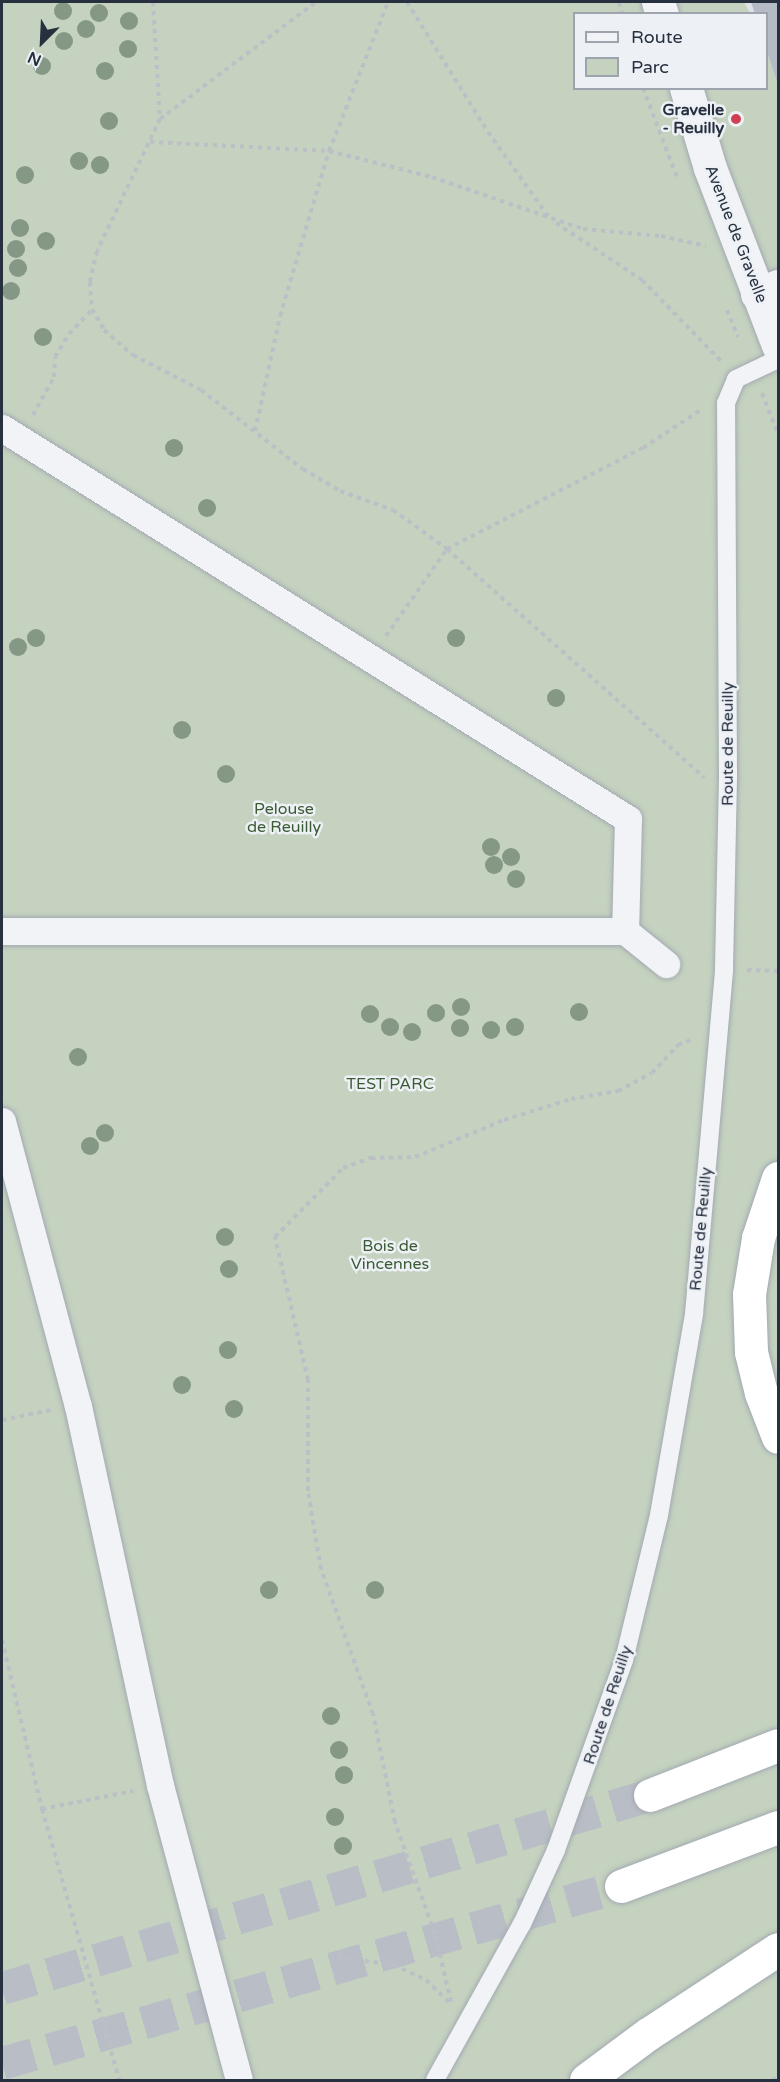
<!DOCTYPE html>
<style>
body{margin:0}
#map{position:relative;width:780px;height:2082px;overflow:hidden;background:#dee2e8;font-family:"Varela Round",sans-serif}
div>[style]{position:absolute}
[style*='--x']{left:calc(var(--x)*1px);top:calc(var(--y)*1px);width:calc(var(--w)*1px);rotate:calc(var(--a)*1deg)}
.green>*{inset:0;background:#c4d2bf}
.building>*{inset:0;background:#b5bbc5}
.trunk-tunnel>*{height:33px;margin-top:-16.5px;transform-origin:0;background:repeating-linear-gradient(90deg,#b9bec6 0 33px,transparent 0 49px)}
.path>*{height:4px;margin-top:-2px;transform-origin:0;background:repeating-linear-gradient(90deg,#bcc0c6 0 4.5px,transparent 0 9px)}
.roads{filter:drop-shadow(0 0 2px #a3a9b2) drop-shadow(0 0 2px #a3a9b2)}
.service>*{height:18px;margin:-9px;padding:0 9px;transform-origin:9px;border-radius:9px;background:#f1f3f6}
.pedestrian>*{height:27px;margin:-13.5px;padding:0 13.5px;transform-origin:13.5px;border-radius:13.5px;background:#f1f3f6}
.minor>*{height:33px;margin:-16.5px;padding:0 16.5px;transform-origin:16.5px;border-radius:16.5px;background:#f1f3f6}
.tertiary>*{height:33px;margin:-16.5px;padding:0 16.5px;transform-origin:16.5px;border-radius:16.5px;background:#f1f3f6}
.trunk>*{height:33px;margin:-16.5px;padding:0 16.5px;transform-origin:16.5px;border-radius:16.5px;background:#fff}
.trees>*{width:18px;height:18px;margin:-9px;border-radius:50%;background:#849885}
.dots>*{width:16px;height:16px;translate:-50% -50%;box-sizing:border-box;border:3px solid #edf1f6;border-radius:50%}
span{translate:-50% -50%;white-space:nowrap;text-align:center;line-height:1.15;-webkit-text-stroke:5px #edf1f6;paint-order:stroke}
.poi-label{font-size:16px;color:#27303f;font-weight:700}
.right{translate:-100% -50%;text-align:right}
.street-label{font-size:16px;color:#27303f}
.park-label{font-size:16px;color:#3b5b34}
.frame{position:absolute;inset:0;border:3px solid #27303f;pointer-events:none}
.legend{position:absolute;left:573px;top:12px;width:195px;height:78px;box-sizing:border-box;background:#edf1f6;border:2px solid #9ea4ad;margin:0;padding:8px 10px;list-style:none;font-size:18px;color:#27303f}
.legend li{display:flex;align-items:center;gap:12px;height:30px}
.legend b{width:30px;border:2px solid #9ea4ad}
.north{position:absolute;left:12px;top:12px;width:60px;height:60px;-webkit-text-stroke:4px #edf1f6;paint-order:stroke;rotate:204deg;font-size:16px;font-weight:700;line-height:24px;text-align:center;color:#27303f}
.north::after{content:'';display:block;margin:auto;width:21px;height:27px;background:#27303f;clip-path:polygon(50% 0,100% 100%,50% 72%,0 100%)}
</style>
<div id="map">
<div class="green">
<div style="clip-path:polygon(2px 2px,744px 2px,750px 13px,574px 14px,574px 88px,766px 88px,767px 46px,778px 69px,778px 2080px,2px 2080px)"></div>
</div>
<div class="building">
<div style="clip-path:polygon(751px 2px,778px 2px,778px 84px,766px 49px,766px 14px,755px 14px)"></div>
</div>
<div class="trunk-tunnel">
<div style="--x:2;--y:1988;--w:676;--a:-16.59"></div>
<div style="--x:2;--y:2063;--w:644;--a:-15.96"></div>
</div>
<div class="path">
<div style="--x:153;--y:2;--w:117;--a:86.6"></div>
<div style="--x:160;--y:119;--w:146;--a:115.5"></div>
<div style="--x:97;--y:251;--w:32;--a:103"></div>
<div style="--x:90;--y:282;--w:27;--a:86"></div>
<div style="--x:92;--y:309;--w:24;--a:60"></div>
<div style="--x:104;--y:330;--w:38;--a:41"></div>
<div style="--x:133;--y:355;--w:76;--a:27.2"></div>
<div style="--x:201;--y:390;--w:129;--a:37.8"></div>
<div style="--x:303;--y:469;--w:43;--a:30.7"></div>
<div style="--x:340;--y:491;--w:56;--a:19.7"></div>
<div style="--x:393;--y:510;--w:67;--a:35.8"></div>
<div style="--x:447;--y:549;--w:344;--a:41.6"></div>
<div style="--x:407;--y:2;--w:153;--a:58.1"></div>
<div style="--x:488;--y:132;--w:107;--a:54.5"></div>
<div style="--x:619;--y:2;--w:12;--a:76"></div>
<div style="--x:643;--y:88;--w:98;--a:69.2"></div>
<div style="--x:160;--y:119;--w:195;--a:-36.9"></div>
<div style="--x:150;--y:142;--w:179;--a:2.9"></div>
<div style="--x:329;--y:151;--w:106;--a:14.2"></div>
<div style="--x:432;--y:177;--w:160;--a:19"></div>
<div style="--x:583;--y:229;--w:78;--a:5.1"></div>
<div style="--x:661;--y:236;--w:46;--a:12.5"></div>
<div style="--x:556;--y:223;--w:103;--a:33.5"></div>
<div style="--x:642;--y:280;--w:115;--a:45.7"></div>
<div style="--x:727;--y:310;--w:29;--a:68"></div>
<div style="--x:762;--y:393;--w:44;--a:68.7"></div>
<div style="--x:33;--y:415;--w:43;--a:-61.1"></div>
<div style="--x:54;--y:377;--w:20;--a:-87"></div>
<div style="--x:55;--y:357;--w:27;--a:-59"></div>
<div style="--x:69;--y:334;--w:34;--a:-47"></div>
<div style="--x:255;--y:431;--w:118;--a:-77.7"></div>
<div style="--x:280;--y:316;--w:172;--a:-73.5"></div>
<div style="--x:329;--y:151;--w:160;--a:-68.4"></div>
<div style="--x:386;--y:636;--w:106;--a:-55"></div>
<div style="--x:447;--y:549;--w:220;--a:-27.3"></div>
<div style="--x:643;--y:448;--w:71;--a:-33.5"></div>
<div style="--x:747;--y:970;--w:31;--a:2"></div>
<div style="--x:2;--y:1420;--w:50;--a:-11.5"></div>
<div style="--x:2;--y:1640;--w:174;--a:76.7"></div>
<div style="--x:42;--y:1809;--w:282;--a:74.1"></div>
<div style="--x:42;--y:1809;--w:93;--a:-11.2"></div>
<div style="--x:338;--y:1957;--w:57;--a:8.1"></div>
<div style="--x:394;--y:1965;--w:35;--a:25"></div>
<div style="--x:426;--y:1980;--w:33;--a:44"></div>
<div style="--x:451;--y:2002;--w:70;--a:-103.2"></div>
<div style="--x:435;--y:1934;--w:119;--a:-109.7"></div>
<div style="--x:395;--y:1822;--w:110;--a:-101.5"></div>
<div style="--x:373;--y:1714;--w:154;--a:-109.7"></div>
<div style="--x:321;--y:1569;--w:79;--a:-99.5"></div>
<div style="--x:308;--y:1491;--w:111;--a:-90"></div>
<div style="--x:308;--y:1380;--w:147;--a:-103"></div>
<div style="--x:275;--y:1237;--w:97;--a:-45.4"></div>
<div style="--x:343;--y:1168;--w:30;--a:-20"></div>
<div style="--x:371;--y:1158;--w:44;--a:-1.3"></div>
<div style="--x:415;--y:1157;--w:96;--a:-22.6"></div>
<div style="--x:504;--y:1120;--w:70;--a:-17.4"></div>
<div style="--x:571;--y:1099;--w:48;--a:-9.7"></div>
<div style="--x:618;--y:1091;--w:38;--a:-28"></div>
<div style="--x:652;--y:1073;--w:38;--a:-47"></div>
<div style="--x:678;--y:1045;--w:16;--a:-22"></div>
<div style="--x:772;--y:2080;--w:6;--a:-18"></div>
</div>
<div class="roads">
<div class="service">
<div style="--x:435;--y:2080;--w:179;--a:-60.9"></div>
<div style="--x:522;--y:1924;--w:81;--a:-65.3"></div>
<div style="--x:556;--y:1850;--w:202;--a:-70.3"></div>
<div style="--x:624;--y:1660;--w:149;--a:-76.4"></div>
<div style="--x:659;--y:1515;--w:204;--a:-80.1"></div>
<div style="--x:694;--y:1314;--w:346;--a:-85"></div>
<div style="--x:724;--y:969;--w:195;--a:-88.8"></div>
<div style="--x:728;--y:774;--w:371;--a:-90.3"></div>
<div style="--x:726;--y:403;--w:26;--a:-67"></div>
<div style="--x:736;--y:379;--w:47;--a:-25.5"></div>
</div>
<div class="pedestrian">
<div style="--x:2;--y:428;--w:738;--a:31.99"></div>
<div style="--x:628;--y:819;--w:112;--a:91.5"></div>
<div style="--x:625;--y:931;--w:623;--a:180"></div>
<div style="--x:625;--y:931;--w:53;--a:38.8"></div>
<div style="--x:2;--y:1121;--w:295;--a:75.1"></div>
<div style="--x:78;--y:1406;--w:388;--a:77.8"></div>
<div style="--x:160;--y:1785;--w:305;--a:75"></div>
</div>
<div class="minor">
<div style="--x:757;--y:294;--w:22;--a:-21"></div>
</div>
<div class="tertiary">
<div style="--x:658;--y:2;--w:13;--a:72"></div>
<div style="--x:686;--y:88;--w:84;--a:73.3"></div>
<div style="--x:710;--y:168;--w:190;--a:69"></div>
</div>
<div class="trunk">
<div style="--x:778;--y:1178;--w:63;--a:108.4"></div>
<div style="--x:758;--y:1238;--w:57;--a:99.1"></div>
<div style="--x:749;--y:1294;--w:58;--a:88"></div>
<div style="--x:751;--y:1352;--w:42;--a:76.3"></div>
<div style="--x:761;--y:1393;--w:47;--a:68.9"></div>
<div style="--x:650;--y:1795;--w:137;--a:-21.3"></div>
<div style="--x:621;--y:1886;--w:168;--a:-20.6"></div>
<div style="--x:586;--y:2080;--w:77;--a:-36.6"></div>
<div style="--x:648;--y:2034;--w:155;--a:-33.2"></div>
</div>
</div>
<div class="trees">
<div style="left:63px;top:11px"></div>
<div style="left:99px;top:13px"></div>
<div style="left:129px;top:21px"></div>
<div style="left:86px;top:29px"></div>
<div style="left:64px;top:41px"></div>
<div style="left:128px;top:49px"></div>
<div style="left:42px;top:66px"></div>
<div style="left:105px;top:71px"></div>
<div style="left:109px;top:121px"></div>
<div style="left:79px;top:161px"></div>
<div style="left:100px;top:165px"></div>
<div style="left:25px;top:175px"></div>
<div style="left:20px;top:228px"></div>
<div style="left:46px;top:241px"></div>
<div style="left:16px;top:249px"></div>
<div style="left:18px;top:268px"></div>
<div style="left:11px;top:291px"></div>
<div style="left:43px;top:337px"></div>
<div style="left:174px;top:448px"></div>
<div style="left:207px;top:508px"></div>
<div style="left:36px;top:638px"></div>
<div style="left:456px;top:638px"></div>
<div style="left:18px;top:647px"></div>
<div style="left:556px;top:698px"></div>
<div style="left:182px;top:730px"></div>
<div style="left:226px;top:774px"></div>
<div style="left:491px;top:847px"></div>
<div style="left:511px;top:857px"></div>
<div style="left:494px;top:865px"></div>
<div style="left:516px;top:879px"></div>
<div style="left:461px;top:1007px"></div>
<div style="left:579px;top:1012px"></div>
<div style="left:436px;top:1013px"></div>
<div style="left:370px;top:1014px"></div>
<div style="left:390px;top:1027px"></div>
<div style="left:515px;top:1027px"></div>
<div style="left:460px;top:1028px"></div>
<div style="left:491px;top:1030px"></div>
<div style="left:412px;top:1032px"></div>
<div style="left:78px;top:1057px"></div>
<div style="left:105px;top:1133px"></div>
<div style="left:90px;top:1146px"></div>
<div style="left:225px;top:1237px"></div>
<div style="left:229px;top:1269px"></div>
<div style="left:228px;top:1350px"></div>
<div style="left:182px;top:1385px"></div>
<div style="left:234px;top:1409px"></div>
<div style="left:269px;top:1590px"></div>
<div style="left:375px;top:1590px"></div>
<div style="left:331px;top:1716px"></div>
<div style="left:339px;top:1750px"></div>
<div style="left:344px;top:1775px"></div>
<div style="left:335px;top:1817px"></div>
<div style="left:343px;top:1846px"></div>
</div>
<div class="dots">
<div style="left:736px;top:119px;background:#d04054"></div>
</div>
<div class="poi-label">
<span class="right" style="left:724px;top:119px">Gravelle<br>- Reuilly</span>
</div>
<div class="street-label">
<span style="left:736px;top:234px;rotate:69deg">Avenue de Gravelle</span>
<span style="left:728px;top:744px;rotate:-90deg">Route de Reuilly</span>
<span style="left:701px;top:1229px;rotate:-85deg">Route de Reuilly</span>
<span style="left:608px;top:1705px;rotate:-72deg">Route de Reuilly</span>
</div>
<div class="park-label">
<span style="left:284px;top:818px">Pelouse<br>de Reuilly</span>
<span style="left:390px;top:1084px">TEST PARC</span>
<span style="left:390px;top:1255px">Bois de<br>Vincennes</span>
</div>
<div class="frame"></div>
<ul class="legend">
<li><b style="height:8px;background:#f1f3f6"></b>Route</li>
<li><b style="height:16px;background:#c4d2bf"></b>Parc</li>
</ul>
<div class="north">N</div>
</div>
